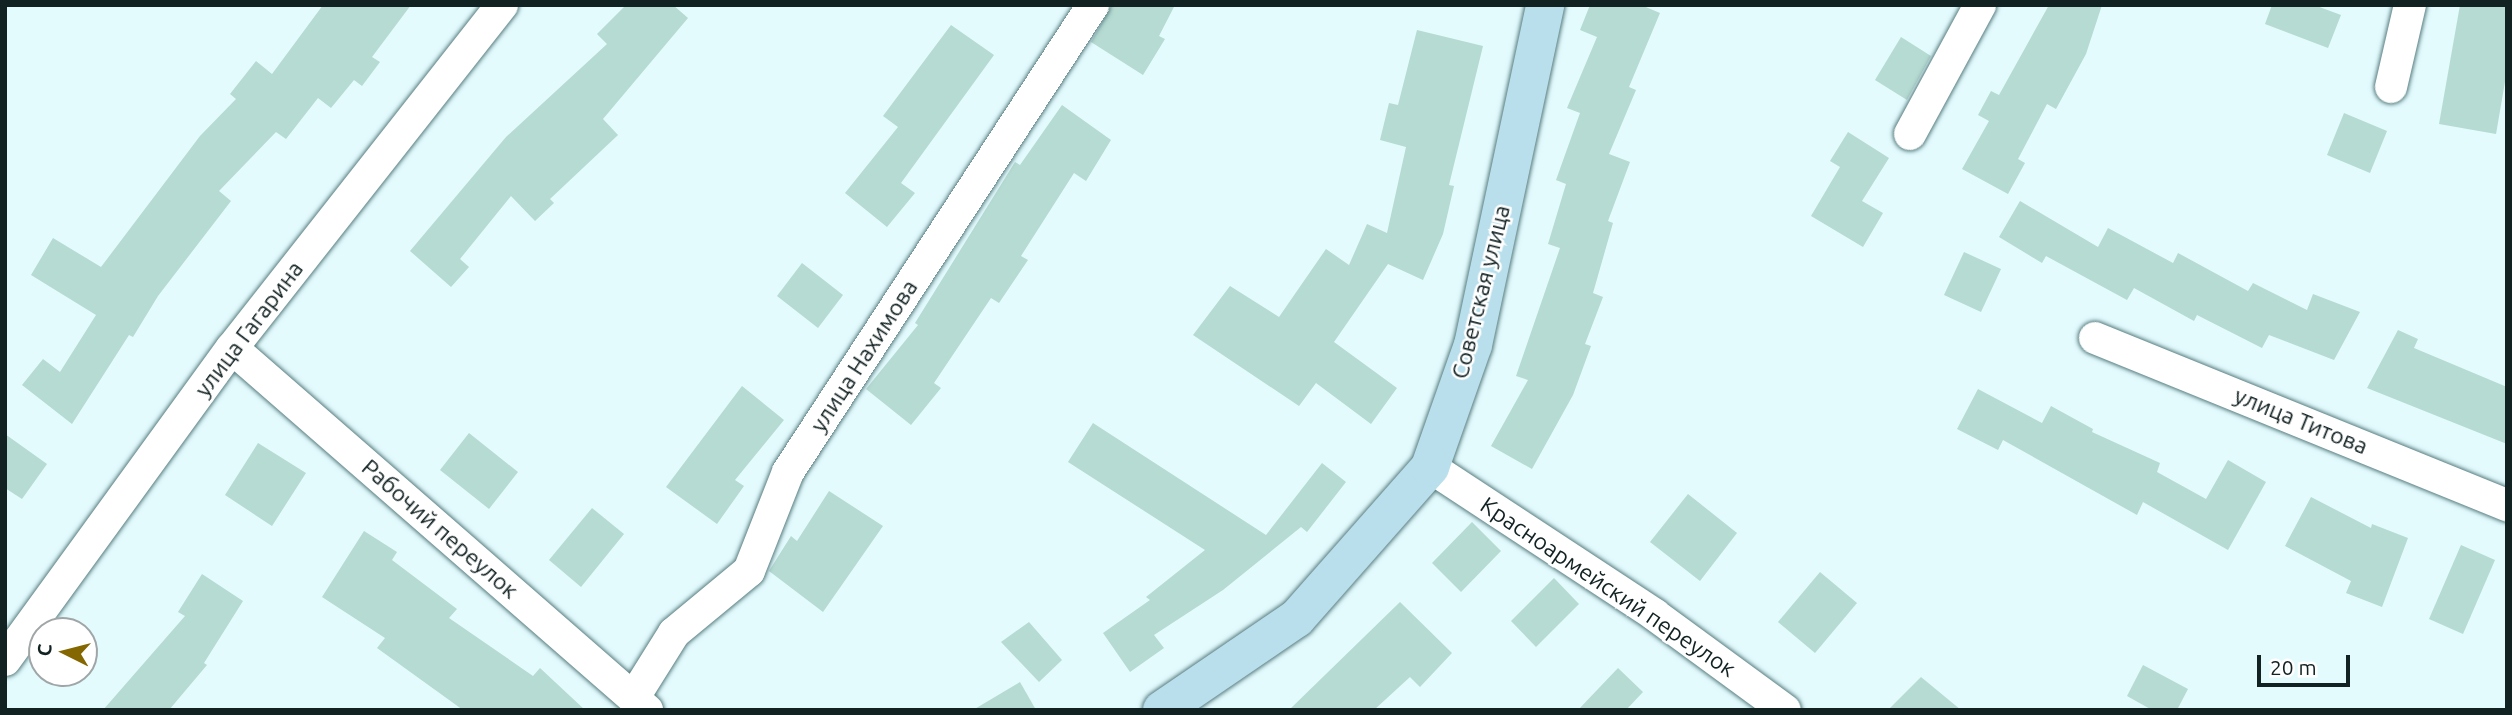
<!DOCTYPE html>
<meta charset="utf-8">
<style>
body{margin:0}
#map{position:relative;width:2512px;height:715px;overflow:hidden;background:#e3fbfd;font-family:Ubuntu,sans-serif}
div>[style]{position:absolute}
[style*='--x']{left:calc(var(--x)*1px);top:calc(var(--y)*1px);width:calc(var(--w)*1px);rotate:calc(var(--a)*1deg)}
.building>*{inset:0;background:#b5dbd2}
.roads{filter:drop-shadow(0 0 2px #587d80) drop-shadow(0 0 2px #587d80)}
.street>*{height:32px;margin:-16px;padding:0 16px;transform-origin:16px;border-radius:16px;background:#fff}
.secondary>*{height:38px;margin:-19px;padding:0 19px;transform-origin:19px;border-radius:19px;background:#b8dfeb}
span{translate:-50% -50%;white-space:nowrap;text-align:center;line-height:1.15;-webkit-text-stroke:5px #fff;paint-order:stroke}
.street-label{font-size:23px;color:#122122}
.frame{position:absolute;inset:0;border:7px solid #122122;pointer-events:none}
.north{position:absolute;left:28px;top:617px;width:70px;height:70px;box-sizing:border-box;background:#fff;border:2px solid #a0a6a7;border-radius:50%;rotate:276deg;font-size:19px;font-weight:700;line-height:28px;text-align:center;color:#122122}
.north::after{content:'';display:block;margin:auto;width:24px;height:32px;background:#846700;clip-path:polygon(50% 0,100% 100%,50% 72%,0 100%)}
.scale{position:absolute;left:2257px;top:655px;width:93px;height:32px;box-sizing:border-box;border:4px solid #122122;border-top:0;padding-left:9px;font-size:21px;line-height:24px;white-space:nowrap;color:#122122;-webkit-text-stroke:5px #fff;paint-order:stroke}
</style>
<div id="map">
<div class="building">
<div style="clip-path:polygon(323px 5px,411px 5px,372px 57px,380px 62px,362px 86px,354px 80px,331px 108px,318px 98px,286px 139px,276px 132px,219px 191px,231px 201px,158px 296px,133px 337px,129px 335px,72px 424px,22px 385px,43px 359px,60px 372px,96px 315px,31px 275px,53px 238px,101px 267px,200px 136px,236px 99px,230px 94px,256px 61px,272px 74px)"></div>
<div style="clip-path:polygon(626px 5px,673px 5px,688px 18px,603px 119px,618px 135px,550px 199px,554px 203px,535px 221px,511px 196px,460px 259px,469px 267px,451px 287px,410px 251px,506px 137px,607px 44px,597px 34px)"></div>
<div style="clip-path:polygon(1112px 5px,1175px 5px,1159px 36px,1165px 39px,1143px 75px,1091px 42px)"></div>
<div style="clip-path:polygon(1590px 5px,1641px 5px,1660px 13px,1629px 87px,1636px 90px,1609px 154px,1630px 162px,1608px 221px,1613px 223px,1593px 293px,1603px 297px,1585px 344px,1591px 346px,1573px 395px,1532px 469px,1491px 446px,1528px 380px,1516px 376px,1560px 248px,1548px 244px,1566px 184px,1556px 180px,1580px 113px,1567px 108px,1597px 37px,1580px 30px)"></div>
<div style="clip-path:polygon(2049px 5px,2102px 5px,2086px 54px,2056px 109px,2047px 104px,2018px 159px,2025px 163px,2008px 194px,1962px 169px,1989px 121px,1978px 115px,1991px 91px,1999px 95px)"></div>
<div style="clip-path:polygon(2272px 5px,2314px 5px,2341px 15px,2328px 48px,2265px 24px)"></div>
<div style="clip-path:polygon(2460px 5px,2507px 5px,2507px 70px,2496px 134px,2439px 124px)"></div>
<div style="clip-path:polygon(951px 25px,994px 55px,901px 183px,915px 193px,887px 227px,845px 193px,898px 127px,883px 116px)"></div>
<div style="clip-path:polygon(1417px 30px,1483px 46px,1449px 185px,1454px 186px,1443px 234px,1423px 280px,1388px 264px,1334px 342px,1397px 388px,1371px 424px,1316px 383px,1299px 406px,1193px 335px,1230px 286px,1279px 317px,1326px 249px,1349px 265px,1367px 224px,1387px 233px,1406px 147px,1380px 140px,1389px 103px,1398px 105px)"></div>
<div style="clip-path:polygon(1901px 37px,1931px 56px,1907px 100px,1875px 80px)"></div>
<div style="clip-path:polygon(1062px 105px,1111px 140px,1086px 181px,1074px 173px,1021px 256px,1028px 260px,999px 303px,991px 298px,934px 383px,941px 388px,911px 425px,866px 389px,918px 325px,915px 323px,1015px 162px,1020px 165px)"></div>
<div style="clip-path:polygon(2344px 113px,2387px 131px,2370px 173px,2327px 155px)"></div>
<div style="clip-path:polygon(1848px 132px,1889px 158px,1862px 201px,1883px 213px,1863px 247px,1811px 216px,1840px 167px,1830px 161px)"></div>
<div style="clip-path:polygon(2020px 201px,2098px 247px,2108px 228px,2173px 263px,2178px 253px,2248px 291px,2253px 283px,2307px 310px,2313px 294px,2360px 312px,2334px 360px,2269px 335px,2262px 348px,2197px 315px,2194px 321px,2134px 288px,2127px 300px,2046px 256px,2042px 263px,1999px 237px)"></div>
<div style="clip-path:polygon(1964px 252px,2001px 269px,1981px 312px,1944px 295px)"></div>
<div style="clip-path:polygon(802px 263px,843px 295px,818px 328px,777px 296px)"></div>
<div style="clip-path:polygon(2398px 330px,2418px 339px,2414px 348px,2507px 387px,2507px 444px,2367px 388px)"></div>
<div style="clip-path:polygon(742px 386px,784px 420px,735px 480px,744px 486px,717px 524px,666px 487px)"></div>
<div style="clip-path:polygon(1978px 389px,2042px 423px,2051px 406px,2093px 429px,2092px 432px,2160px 463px,2157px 472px,2206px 499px,2228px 460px,2266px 482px,2228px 550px,2143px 502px,2137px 515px,2003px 440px,1998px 450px,1957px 429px)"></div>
<div style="clip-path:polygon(1093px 423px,1266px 535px,1322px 463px,1346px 482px,1307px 532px,1301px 527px,1223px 590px,1154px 635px,1164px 648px,1130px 672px,1103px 633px,1150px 600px,1146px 597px,1205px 550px,1068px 462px)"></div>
<div style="clip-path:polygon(469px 433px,518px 472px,489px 509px,440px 470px)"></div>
<div style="clip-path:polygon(5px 434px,47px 464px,22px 499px,5px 488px)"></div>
<div style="clip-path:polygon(258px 443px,306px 473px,272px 526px,225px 495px)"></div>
<div style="clip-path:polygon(829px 491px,883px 526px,823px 612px,769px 571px,791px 536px,797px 541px)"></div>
<div style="clip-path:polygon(1688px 494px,1737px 533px,1700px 581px,1650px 542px)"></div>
<div style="clip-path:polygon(2311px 497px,2371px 528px,2372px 524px,2408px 538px,2382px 607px,2346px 593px,2351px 581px,2285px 546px)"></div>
<div style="clip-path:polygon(592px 508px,624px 534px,581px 587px,549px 560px)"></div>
<div style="clip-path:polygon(1472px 522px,1501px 551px,1461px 592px,1432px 563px)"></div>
<div style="clip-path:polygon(364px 531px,397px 552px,392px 560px,457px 609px,449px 618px,533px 676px,540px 668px,585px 710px,463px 710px,377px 648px,385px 638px,322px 597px)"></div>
<div style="clip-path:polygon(2461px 545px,2495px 560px,2463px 634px,2429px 619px)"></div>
<div style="clip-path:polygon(1820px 572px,1857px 603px,1815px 653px,1778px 622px)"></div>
<div style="clip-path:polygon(202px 574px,243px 601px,204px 663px,207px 665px,169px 710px,103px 710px,185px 616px,178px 612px)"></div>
<div style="clip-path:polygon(1554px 578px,1579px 604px,1536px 647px,1511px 621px)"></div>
<div style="clip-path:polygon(1400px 602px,1452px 653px,1420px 687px,1410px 677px,1374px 710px,1289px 710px)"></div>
<div style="clip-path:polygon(1029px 622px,1062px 660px,1039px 682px,1001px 642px)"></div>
<div style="clip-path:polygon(2143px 665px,2188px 689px,2177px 710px,2152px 710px,2127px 696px)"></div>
<div style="clip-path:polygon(1618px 668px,1643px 692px,1626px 710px,1578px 710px)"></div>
<div style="clip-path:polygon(1921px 677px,1961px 710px,1888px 710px)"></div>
<div style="clip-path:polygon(1020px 682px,1036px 710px,973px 710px)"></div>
</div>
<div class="roads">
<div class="street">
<div style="--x:2391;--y:87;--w:84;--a:-77"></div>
<div style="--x:1910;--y:134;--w:147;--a:-61.5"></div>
<div style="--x:2095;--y:338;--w:445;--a:22.1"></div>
<div style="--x:232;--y:348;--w:551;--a:41.1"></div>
<div style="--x:1430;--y:467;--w:269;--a:33.3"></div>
<div style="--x:1655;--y:615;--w:161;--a:36.2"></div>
<div style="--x:5;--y:660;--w:386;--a:-54"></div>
<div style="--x:232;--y:348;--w:437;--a:-51.8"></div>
<div style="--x:634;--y:697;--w:75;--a:-58"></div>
<div style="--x:674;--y:633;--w:97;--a:-39.6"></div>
<div style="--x:749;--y:571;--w:106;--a:-68.5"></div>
<div style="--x:788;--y:472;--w:558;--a:-56.85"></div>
</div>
<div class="secondary">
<div style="--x:1162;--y:710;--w:163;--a:-34.3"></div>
<div style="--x:1297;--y:618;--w:201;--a:-48.6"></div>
<div style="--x:1430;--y:467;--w:129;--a:-70.6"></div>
<div style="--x:1473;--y:345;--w:348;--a:-78"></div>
</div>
</div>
<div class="street-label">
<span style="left:1481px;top:292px;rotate:-76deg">Советская улица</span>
<span style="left:249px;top:329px;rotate:-53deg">улица Гагарина</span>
<span style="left:864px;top:356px;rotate:-57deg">улица Нахимова</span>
<span style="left:2301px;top:421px;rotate:22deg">улица Титова</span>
<span style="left:440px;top:529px;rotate:41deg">Рабочий переулок</span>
<span style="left:1608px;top:587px;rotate:34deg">Красноармейский переулок</span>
</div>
<div class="frame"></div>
<div class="north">С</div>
<div class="scale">20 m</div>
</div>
